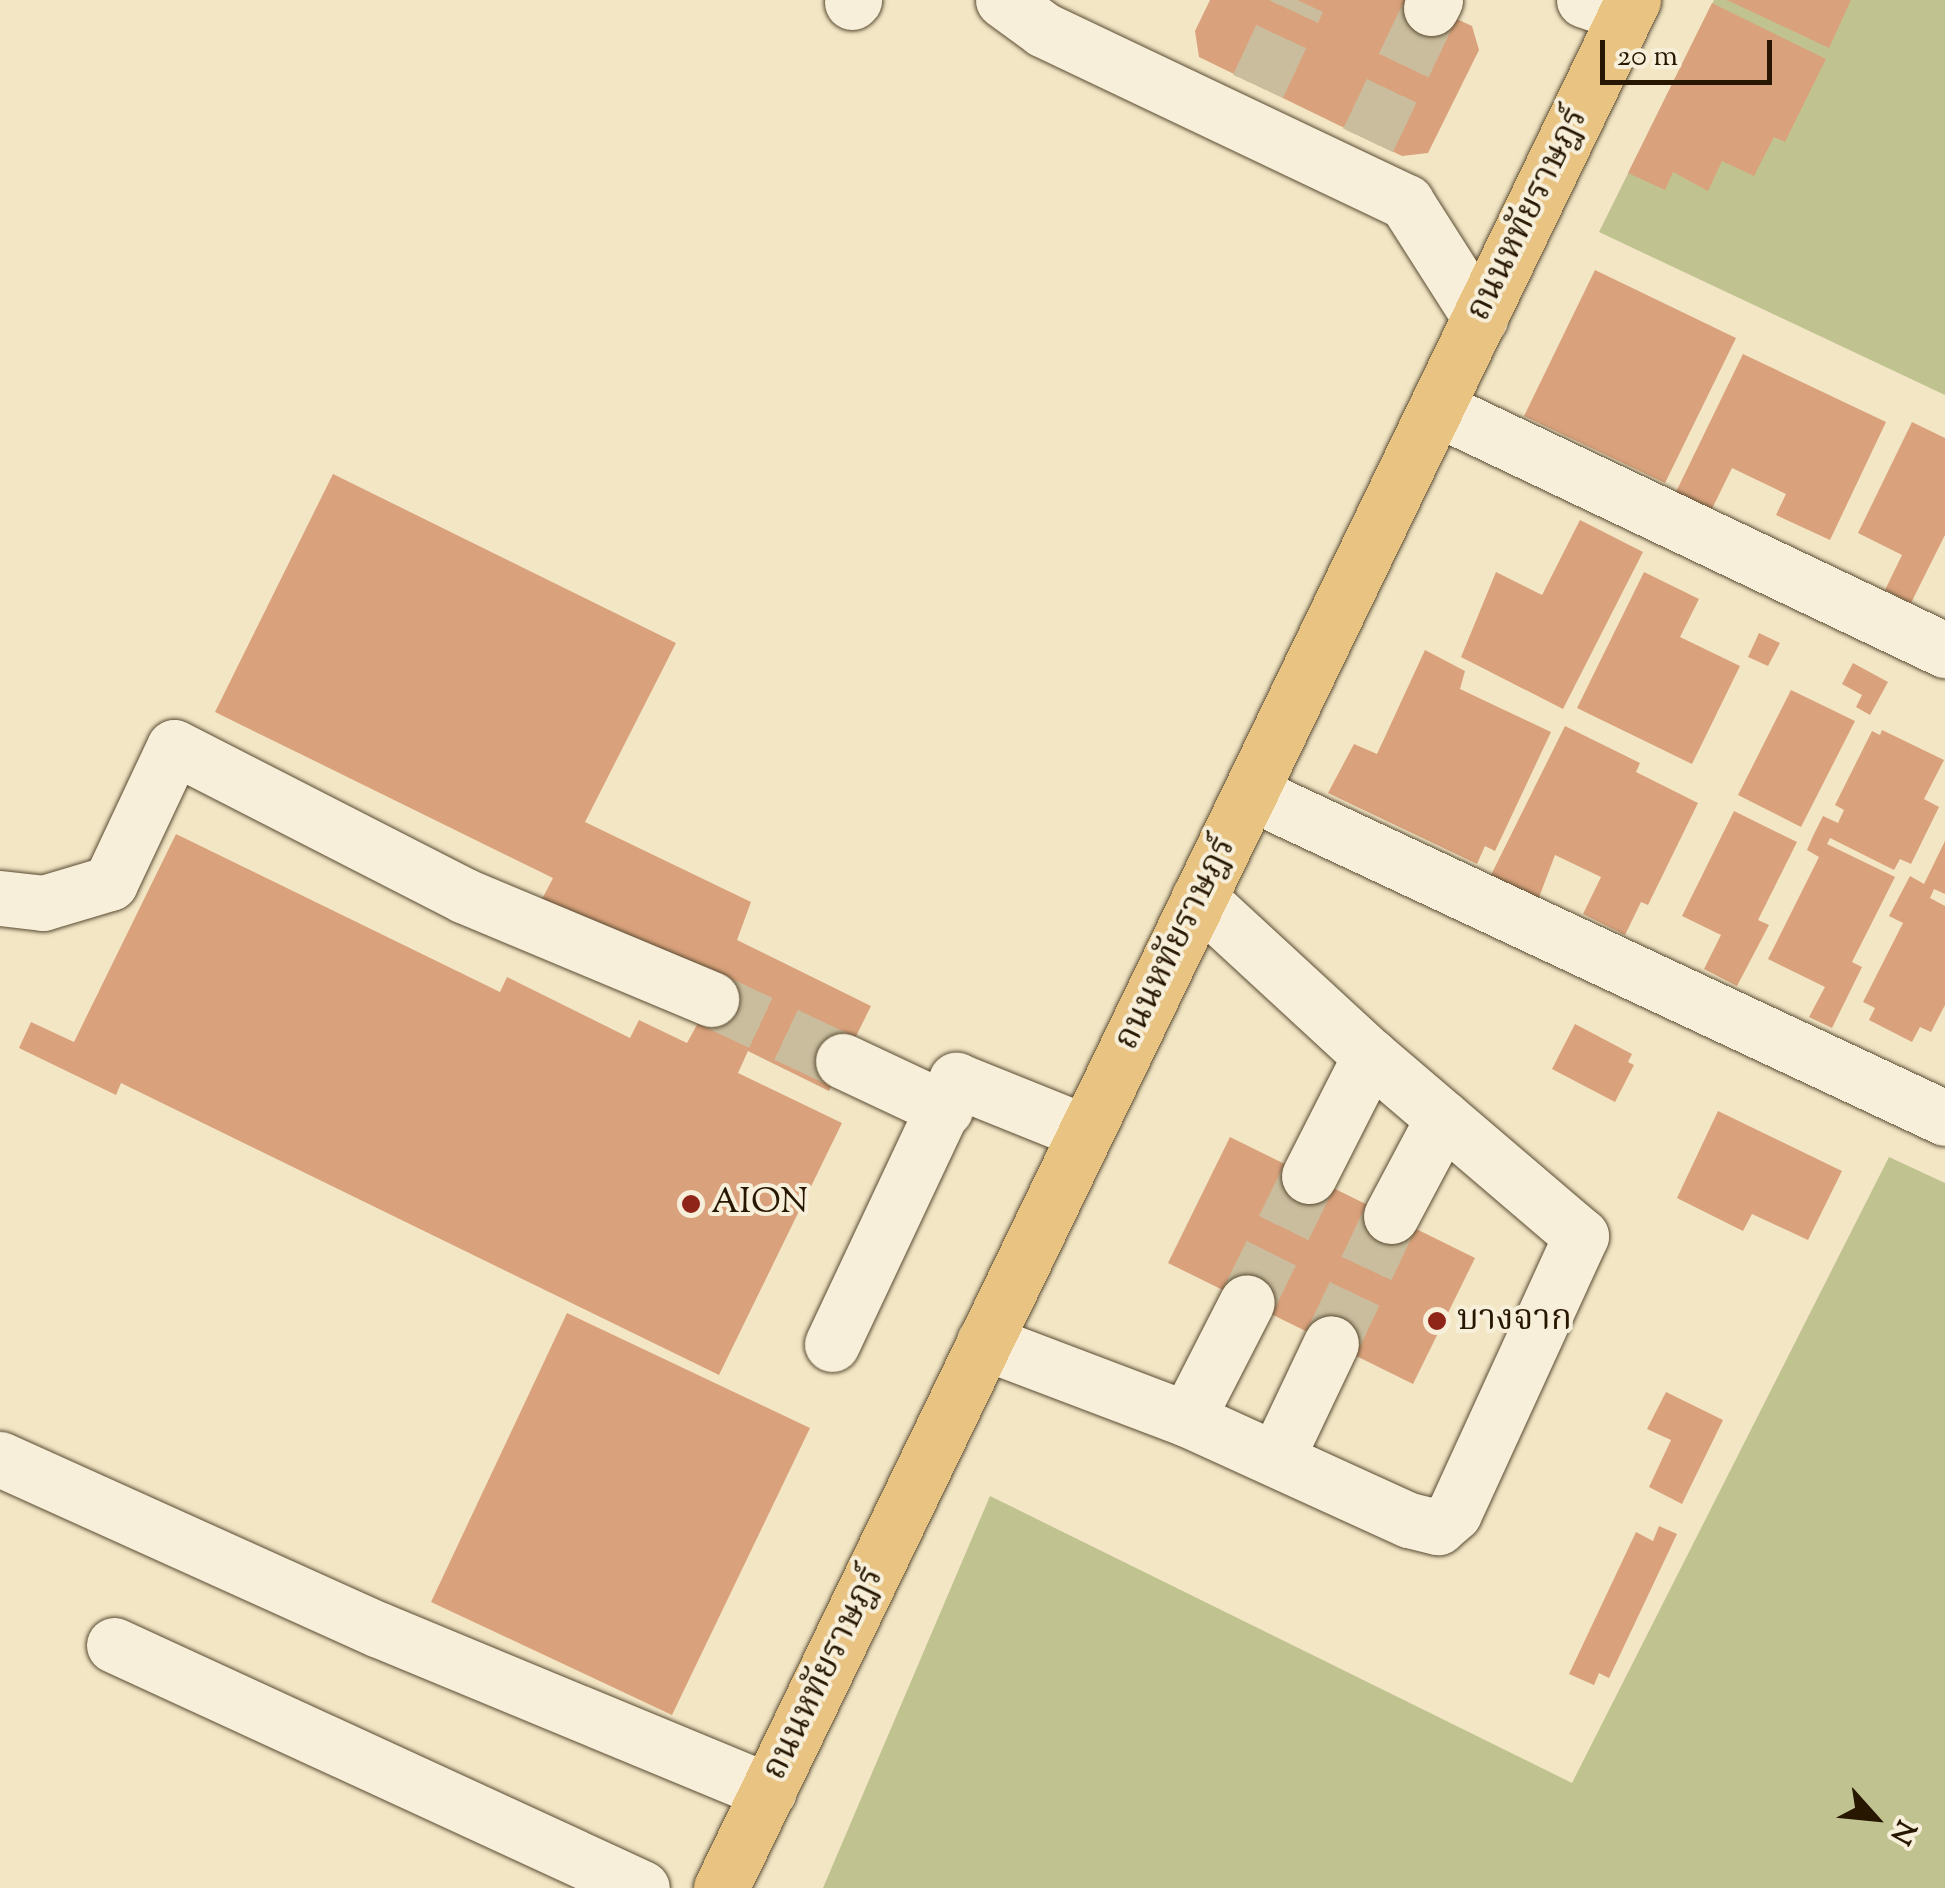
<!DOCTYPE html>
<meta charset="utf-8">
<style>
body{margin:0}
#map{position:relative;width:1945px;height:1888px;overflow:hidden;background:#f2e6c5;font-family:"Sorts Mill Goudy","Noto Serif Thai",serif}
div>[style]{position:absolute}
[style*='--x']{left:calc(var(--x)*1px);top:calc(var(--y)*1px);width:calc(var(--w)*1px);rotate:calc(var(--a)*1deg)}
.green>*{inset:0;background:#c0c390}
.building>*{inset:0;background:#daa27c}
.minor-tunnel>*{height:55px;margin-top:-27.5px;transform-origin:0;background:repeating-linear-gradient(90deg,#c9bd9e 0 55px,transparent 0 83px)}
.roads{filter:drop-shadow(0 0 2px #5a4b32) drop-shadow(0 0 2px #5a4b32)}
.minor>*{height:55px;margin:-27.5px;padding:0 27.5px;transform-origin:27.5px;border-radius:27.5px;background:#f7efd9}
.major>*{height:55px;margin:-27.5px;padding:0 27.5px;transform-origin:27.5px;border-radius:27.5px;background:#e9c382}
.dots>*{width:28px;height:28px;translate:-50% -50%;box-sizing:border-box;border:5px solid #f7efd9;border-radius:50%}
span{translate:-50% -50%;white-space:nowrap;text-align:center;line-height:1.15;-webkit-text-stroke:8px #f7efd9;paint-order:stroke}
.street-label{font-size:35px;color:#271701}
.poi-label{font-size:35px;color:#271701}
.left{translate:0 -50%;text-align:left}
.north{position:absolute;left:1825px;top:1768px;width:100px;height:100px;-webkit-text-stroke:8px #f7efd9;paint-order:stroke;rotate:117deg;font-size:28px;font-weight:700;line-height:40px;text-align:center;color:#271701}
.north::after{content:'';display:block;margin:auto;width:35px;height:45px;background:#271701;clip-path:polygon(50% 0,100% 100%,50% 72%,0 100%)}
.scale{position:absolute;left:1600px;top:40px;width:172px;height:45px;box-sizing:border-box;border:5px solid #271701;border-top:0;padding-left:12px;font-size:30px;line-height:35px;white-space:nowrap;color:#271701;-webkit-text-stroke:8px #f7efd9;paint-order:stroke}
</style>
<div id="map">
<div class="green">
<div style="clip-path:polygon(1714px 0,1945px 0,1945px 395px,1599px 232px)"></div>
<div style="clip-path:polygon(1889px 1157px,1945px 1183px,1945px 1888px,823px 1888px,990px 1496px,1572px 1783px)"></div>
</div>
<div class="building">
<div style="clip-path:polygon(1210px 0,1415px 0,1472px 26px,1479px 50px,1428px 153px,1402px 156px,1199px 57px,1195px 31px)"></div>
<div style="clip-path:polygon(1727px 0,1851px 0,1829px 48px)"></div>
<div style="clip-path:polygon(1712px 3px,1826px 59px,1785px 142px,1774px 137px,1754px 176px,1722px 161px,1708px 191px,1673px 172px,1665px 190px,1628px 173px)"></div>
<div style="clip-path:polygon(1595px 270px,1736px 338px,1665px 483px,1524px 416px)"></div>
<div style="clip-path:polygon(1743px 354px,1886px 422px,1830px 540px,1776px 515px,1786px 494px,1732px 468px,1710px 513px,1674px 496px)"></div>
<div style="clip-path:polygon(1912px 422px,1945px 438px,1945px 535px,1911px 603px,1885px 590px,1902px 555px,1858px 533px)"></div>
<div style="clip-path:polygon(333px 474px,676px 643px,585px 822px,751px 902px,737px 940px,871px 1006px,829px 1091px,748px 1051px,738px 1073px,842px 1123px,719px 1375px,121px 1083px,116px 1095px,19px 1048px,31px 1022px,74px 1042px,176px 834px,500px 992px,507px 977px,630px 1038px,639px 1020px,687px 1043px,711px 999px,540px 903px,553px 878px,215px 712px)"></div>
<div style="clip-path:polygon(1580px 520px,1643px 552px,1563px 709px,1461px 657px,1496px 572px,1542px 595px)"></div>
<div style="clip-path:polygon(1644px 572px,1699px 599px,1680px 637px,1740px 666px,1692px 764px,1577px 708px)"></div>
<div style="clip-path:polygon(1759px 633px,1780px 643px,1768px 666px,1748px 657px)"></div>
<div style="clip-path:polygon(1425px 650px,1465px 671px,1460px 689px,1551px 732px,1495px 851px,1485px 846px,1477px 864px,1328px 793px,1354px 744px,1377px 754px)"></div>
<div style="clip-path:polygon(1853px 663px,1888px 682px,1870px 715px,1856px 707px,1862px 695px,1842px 684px)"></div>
<div style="clip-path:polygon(1791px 690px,1855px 721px,1801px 827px,1738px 795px)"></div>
<div style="clip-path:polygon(1565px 726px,1640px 763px,1636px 772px,1698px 803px,1648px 905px,1641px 902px,1625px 935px,1583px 914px,1601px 877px,1555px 855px,1538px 900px,1490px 877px)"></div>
<div style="clip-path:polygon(1882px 730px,1944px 760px,1924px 799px,1939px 807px,1911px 864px,1900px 859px,1894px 870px,1830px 838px,1827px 844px,1895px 877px,1852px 962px,1862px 967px,1832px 1028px,1809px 1017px,1825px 987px,1768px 959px,1819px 857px,1807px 850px,1813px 836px,1823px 816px,1838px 823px,1844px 810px,1835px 805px,1872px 731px,1880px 735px)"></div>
<div style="clip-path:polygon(1734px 811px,1797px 842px,1758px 920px,1769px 925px,1737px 986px,1704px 969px,1721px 935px,1682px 916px)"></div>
<div style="clip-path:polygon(1945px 841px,1945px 894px,1934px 889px,1930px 898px,1945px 906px,1945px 1005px,1931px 1032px,1920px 1027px,1912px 1042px,1869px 1020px,1875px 1008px,1863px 1002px,1903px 923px,1889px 916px,1910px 876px,1924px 884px)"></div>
<div style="clip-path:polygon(1575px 1024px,1632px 1054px,1628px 1062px,1634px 1065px,1615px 1102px,1552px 1069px)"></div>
<div style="clip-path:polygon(1718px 1111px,1842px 1171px,1808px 1240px,1752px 1214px,1743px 1231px,1677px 1198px)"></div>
<div style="clip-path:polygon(1230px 1137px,1475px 1258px,1413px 1384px,1168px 1263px)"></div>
<div style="clip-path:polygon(567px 1313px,810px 1428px,672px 1715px,431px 1602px)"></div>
<div style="clip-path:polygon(1666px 1392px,1723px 1420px,1682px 1504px,1649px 1487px,1671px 1440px,1647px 1429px)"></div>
<div style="clip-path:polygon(1659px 1526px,1677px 1534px,1609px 1678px,1599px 1673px,1594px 1685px,1569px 1674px,1636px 1532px,1653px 1541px)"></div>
</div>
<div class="minor-tunnel">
<div style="--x:1258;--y:86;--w:95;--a:-65.1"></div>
<div style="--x:1368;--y:140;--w:146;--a:-64.5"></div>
<div style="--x:711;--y:999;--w:146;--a:25.2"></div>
<div style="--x:1247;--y:1302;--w:140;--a:-63.8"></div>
<div style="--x:1331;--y:1343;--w:140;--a:-64.7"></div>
</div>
<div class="roads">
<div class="minor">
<div style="--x:1003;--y:0;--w:51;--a:36.2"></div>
<div style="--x:1044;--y:30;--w:401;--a:25.4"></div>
<div style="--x:1406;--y:202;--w:138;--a:57.5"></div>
<div style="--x:1584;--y:0;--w:44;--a:18.4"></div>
<div style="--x:852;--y:2;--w:3;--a:-45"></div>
<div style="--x:1431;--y:8;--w:9;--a:-63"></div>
<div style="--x:1436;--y:408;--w:564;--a:25.43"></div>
<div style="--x:1251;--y:793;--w:766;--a:25.09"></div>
<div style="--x:0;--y:898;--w:43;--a:6.6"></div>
<div style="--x:43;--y:903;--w:70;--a:-16.6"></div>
<div style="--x:110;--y:883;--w:150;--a:-64.8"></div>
<div style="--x:174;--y:747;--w:327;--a:27.1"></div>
<div style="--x:465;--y:896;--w:267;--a:22.7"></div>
<div style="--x:843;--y:1061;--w:113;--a:25.2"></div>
<div style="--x:1309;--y:1176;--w:135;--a:-63.1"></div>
<div style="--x:1391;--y:1216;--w:111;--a:-62"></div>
<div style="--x:984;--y:1342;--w:217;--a:20.8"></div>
<div style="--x:1187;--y:1419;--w:244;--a:24.5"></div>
<div style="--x:1409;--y:1520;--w:30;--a:14"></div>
<div style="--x:1438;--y:1527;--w:21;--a:-41"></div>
<div style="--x:1454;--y:1513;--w:305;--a:-65.4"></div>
<div style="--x:1581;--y:1236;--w:277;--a:-139.5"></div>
<div style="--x:1370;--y:1056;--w:233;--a:-137.3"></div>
<div style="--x:832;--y:1344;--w:292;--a:-64.8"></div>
<div style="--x:956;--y:1080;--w:139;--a:22"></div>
<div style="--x:1187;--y:1419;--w:131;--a:-62.9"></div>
<div style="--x:0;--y:1459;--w:414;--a:24.3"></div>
<div style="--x:377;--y:1629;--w:424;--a:22.5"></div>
<div style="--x:1276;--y:1459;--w:128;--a:-64.6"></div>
<div style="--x:114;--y:1645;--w:581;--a:24.71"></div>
</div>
<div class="major">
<div style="--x:721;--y:1888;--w:2097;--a:-64.22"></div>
</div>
</div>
<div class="dots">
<div style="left:691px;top:1204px;background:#8f2418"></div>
<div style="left:1437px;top:1321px;background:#8f2418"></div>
</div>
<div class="street-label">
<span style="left:1529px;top:215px;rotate:-64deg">ถนนหทัยราษฎร์</span>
<span style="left:1177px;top:944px;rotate:-64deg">ถนนหทัยราษฎร์</span>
<span style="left:825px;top:1674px;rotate:-64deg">ถนนหทัยราษฎร์</span>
</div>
<div class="poi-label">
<span class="left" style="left:711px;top:1204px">AION</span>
<span class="left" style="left:1457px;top:1321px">บางจาก</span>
</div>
<div class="north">N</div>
<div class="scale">20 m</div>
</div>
